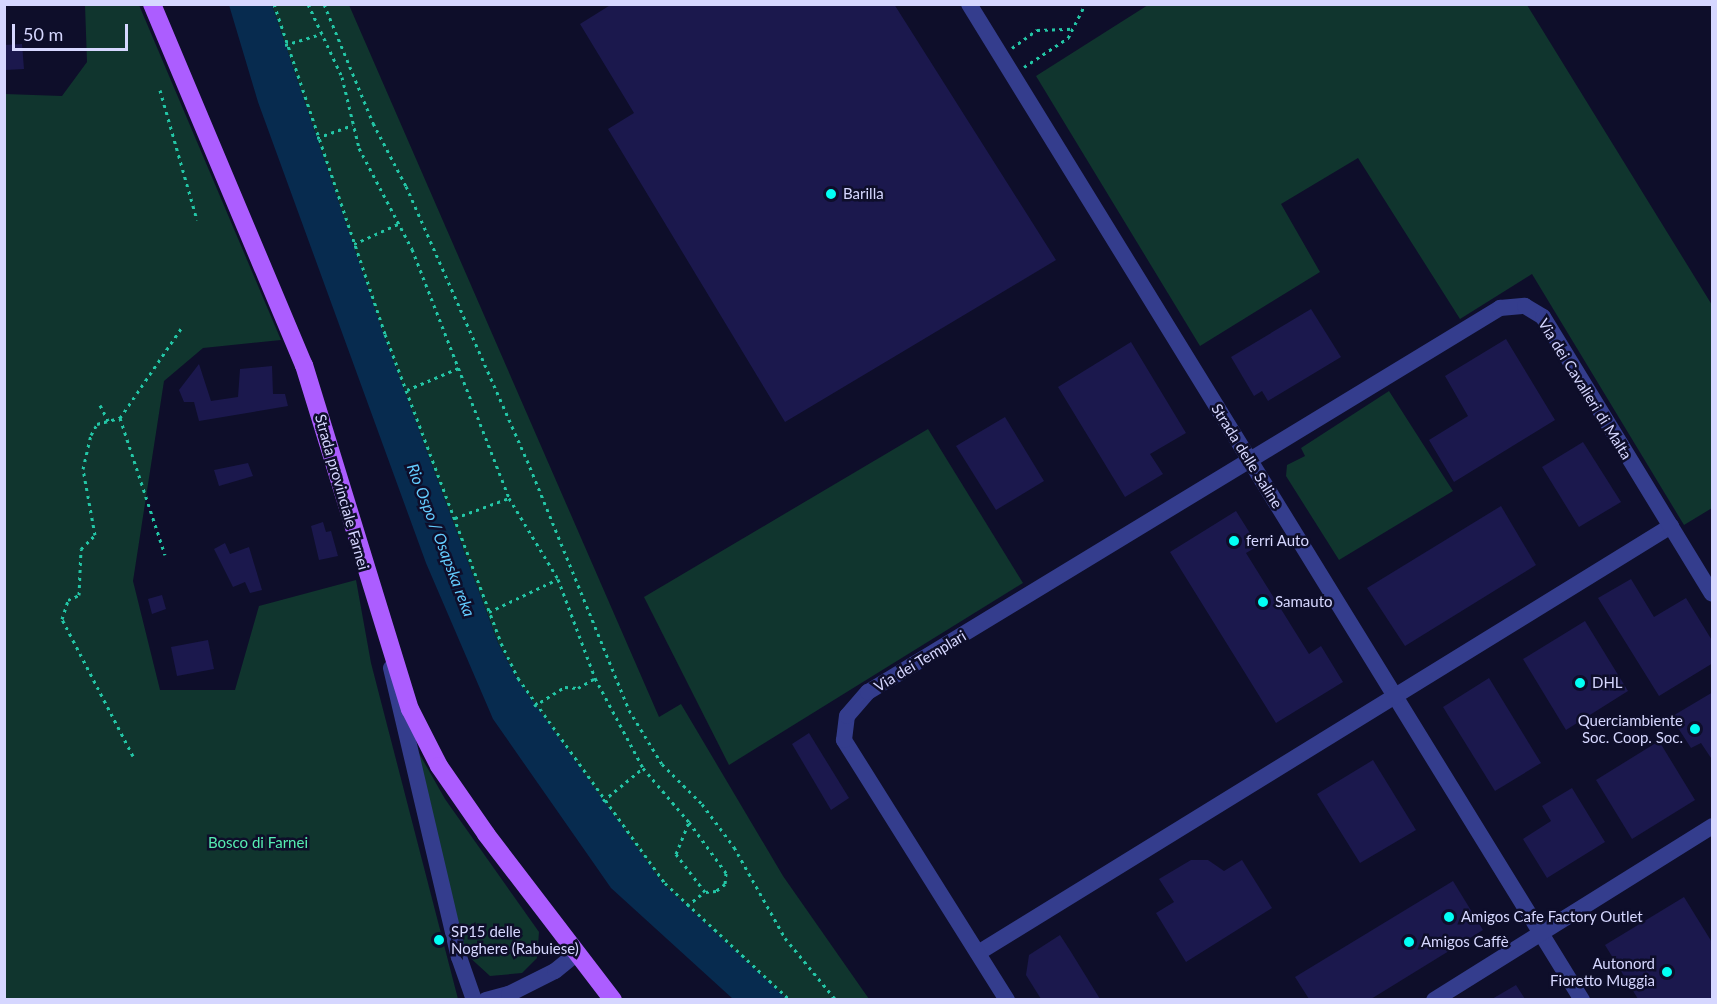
<!DOCTYPE html>
<meta charset="utf-8">
<style>
body{margin:0}
#map{position:relative;width:1717px;height:1004px;overflow:hidden;background:#0e0e2a;font-family:Lato,sans-serif}
div>[style]{position:absolute}
[style*='--x']{left:calc(var(--x)*1px);top:calc(var(--y)*1px);width:calc(var(--w)*1px);rotate:calc(var(--a)*1deg)}
.green>*{inset:0;background:#10352e}
.water>*{inset:0;background:#072b4f}
.building>*{inset:0;background:#1b184d}
.path>*{height:3px;margin-top:-1.5px;transform-origin:0;background:repeating-linear-gradient(90deg,#23c6a6 0 3px,transparent 0 7.5px)}
.minor>*{height:16px;margin:-8px;padding:0 8px;transform-origin:8px;border-radius:8px;background:#343d8d}
.major>*{height:18px;margin:-9px;padding:0 9px;transform-origin:9px;border-radius:9px;background:#ac5dff}
.dots>*{width:16px;height:16px;translate:-50% -50%;box-sizing:border-box;border:3px solid #0e0e2a;border-radius:50%}
span{translate:-50% -50%;white-space:nowrap;text-align:center;line-height:1.15;-webkit-text-stroke:5px #0e0e2a;paint-order:stroke}
.poi-label{font-size:15px;color:#d6d7ff}
.left{translate:0 -50%;text-align:left}
.right{translate:-100% -50%;text-align:right}
.street-label{font-size:15px;color:#d6d7ff}
.park-label{font-size:15px;color:#56ecb1}
.water-label{font-size:16px;color:#64cdff;font-style:italic}
.frame{position:absolute;inset:0;border:6px solid #d6d7ff;pointer-events:none}
.scale{position:absolute;left:12px;top:24px;width:116px;height:27px;box-sizing:border-box;border:3px solid #d6d7ff;border-top:0;padding-left:8px;font-size:18px;line-height:21px;white-space:nowrap;color:#d6d7ff;-webkit-text-stroke:4px #0e0e2a;paint-order:stroke}
</style>
<div id="map">
<div class="green">
<div style="clip-path:polygon(85px 5px,139px 5px,281px 340px,203px 348px,164px 381px,133px 581px,160px 690px,235px 690px,259px 606px,356px 580px,371px 663px,458px 999px,5px 999px,5px 94px,62px 96px,87px 62px)"></div>
<div style="clip-path:polygon(272px 5px,349px 5px,659px 717px,681px 704px,783px 876px,869px 999px,787px 999px,663px 884px,533px 708px,498px 643px,383px 333px)"></div>
<div style="clip-path:polygon(1148px 5px,1527px 5px,1712px 305px,1712px 508px,1684px 525px,1532px 274px,1460px 319px,1358px 158px,1281px 204px,1320px 272px,1200px 346px,1036px 76px)"></div>
<div style="clip-path:polygon(1389px 391px,1453px 491px,1339px 560px,1286px 476px,1287px 465px,1305px 456px,1301px 448px)"></div>
<div style="clip-path:polygon(928px 429px,1023px 583px,729px 765px,644px 597px)"></div>
<div style="clip-path:polygon(415px 746px,445px 799px,539px 932px,537px 958px,522px 973px,490px 976px,466px 954px)"></div>
</div>
<div class="water">
<div style="clip-path:polygon(229px 5px,272px 5px,383px 333px,498px 643px,517px 679px,663px 884px,787px 999px,733px 999px,611px 888px,493px 719px,426px 563px,258px 102px)"></div>
</div>
<div class="building">
<div style="clip-path:polygon(612px 4px,894px 4px,1056px 260px,785px 422px,608px 129px,634px 113px,580px 24px)"></div>
<div style="clip-path:polygon(22px 44px,24px 69px,5px 70px,4px 45px)"></div>
<div style="clip-path:polygon(1311px 309px,1341px 357px,1268px 401px,1262px 391px,1254px 396px,1231px 357px)"></div>
<div style="clip-path:polygon(1506px 339px,1555px 420px,1454px 482px,1429px 440px,1468px 416px,1445px 376px)"></div>
<div style="clip-path:polygon(1131px 342px,1186px 433px,1150px 454px,1163px 474px,1125px 497px,1058px 387px)"></div>
<div style="clip-path:polygon(199px 364px,211px 401px,238px 397px,240px 369px,272px 366px,273px 394px,285px 394px,288px 406px,199px 421px,194px 402px,184px 402px,179px 390px)"></div>
<div style="clip-path:polygon(1005px 417px,1044px 481px,996px 510px,956px 446px)"></div>
<div style="clip-path:polygon(1583px 442px,1621px 502px,1579px 527px,1542px 467px)"></div>
<div style="clip-path:polygon(248px 463px,253px 476px,219px 486px,214px 470px)"></div>
<div style="clip-path:polygon(1501px 506px,1536px 565px,1405px 646px,1367px 588px)"></div>
<div style="clip-path:polygon(1236px 511px,1258px 546px,1246px 553px,1309px 654px,1321px 646px,1343px 682px,1276px 723px,1170px 552px)"></div>
<div style="clip-path:polygon(323px 522px,326px 532px,331px 531px,338px 556px,319px 560px,311px 526px)"></div>
<div style="clip-path:polygon(225px 543px,230px 554px,249px 547px,262px 590px,250px 593px,245px 582px,233px 587px,214px 549px)"></div>
<div style="clip-path:polygon(1631px 579px,1654px 617px,1686px 598px,1713px 642px,1713px 663px,1659px 696px,1598px 598px)"></div>
<div style="clip-path:polygon(162px 595px,166px 609px,152px 614px,148px 599px)"></div>
<div style="clip-path:polygon(1585px 621px,1628px 691px,1566px 730px,1523px 659px)"></div>
<div style="clip-path:polygon(208px 640px,214px 669px,177px 676px,171px 647px)"></div>
<div style="clip-path:polygon(1489px 678px,1541px 763px,1495px 791px,1443px 707px)"></div>
<div style="clip-path:polygon(1713px 692px,1713px 761px,1701px 743px,1691px 748px,1671px 717px)"></div>
<div style="clip-path:polygon(809px 733px,849px 798px,831px 810px,792px 744px)"></div>
<div style="clip-path:polygon(1659px 741px,1695px 800px,1632px 839px,1596px 780px)"></div>
<div style="clip-path:polygon(1373px 760px,1416px 830px,1360px 863px,1317px 794px)"></div>
<div style="clip-path:polygon(1572px 788px,1605px 842px,1547px 878px,1523px 839px,1551px 821px,1542px 806px)"></div>
<div style="clip-path:polygon(1191px 860px,1208px 860px,1224px 871px,1242px 860px,1272px 908px,1186px 962px,1156px 913px,1174px 902px,1159px 879px)"></div>
<div style="clip-path:polygon(1453px 881px,1483px 930px,1371px 999px,1309px 999px,1295px 977px)"></div>
<div style="clip-path:polygon(1684px 897px,1713px 944px,1713px 999px,1638px 999px,1605px 945px)"></div>
<div style="clip-path:polygon(1060px 935px,1071px 952px,1100px 999px,1041px 999px,1026px 975px,1029px 955px)"></div>
<div style="clip-path:polygon(1516px 985px,1525px 999px,1492px 999px)"></div>
</div>
<div class="path">
<div style="--x:274;--y:4;--w:348;--a:71.4"></div>
<div style="--x:385;--y:334;--w:330;--a:69.4"></div>
<div style="--x:501;--y:643;--w:39;--a:64"></div>
<div style="--x:518;--y:678;--w:252;--a:54.4"></div>
<div style="--x:665;--y:883;--w:171;--a:43.1"></div>
<div style="--x:308;--y:4;--w:81;--a:65"></div>
<div style="--x:342;--y:77;--w:73;--a:76.5"></div>
<div style="--x:359;--y:148;--w:114;--a:62.3"></div>
<div style="--x:412;--y:249;--w:267;--a:68.7"></div>
<div style="--x:509;--y:498;--w:95;--a:58.8"></div>
<div style="--x:558;--y:579;--w:106;--a:69.5"></div>
<div style="--x:595;--y:678;--w:102;--a:61.9"></div>
<div style="--x:643;--y:768;--w:71;--a:49.6"></div>
<div style="--x:689;--y:822;--w:63;--a:54"></div>
<div style="--x:726;--y:873;--w:11;--a:95"></div>
<div style="--x:725;--y:884;--w:11;--a:142"></div>
<div style="--x:716;--y:891;--w:11;--a:175"></div>
<div style="--x:705;--y:892;--w:48;--a:-127.3"></div>
<div style="--x:676;--y:854;--w:35;--a:-68"></div>
<div style="--x:324;--y:4;--w:129;--a:67.6"></div>
<div style="--x:373;--y:123;--w:71;--a:62.4"></div>
<div style="--x:406;--y:186;--w:300;--a:66.2"></div>
<div style="--x:527;--y:460;--w:270;--a:67.8"></div>
<div style="--x:629;--y:710;--w:63;--a:58.6"></div>
<div style="--x:662;--y:764;--w:57;--a:45"></div>
<div style="--x:702;--y:804;--w:54;--a:53.3"></div>
<div style="--x:734;--y:847;--w:104;--a:60.7"></div>
<div style="--x:785;--y:938;--w:80;--a:50.6"></div>
<div style="--x:1117;--y:4;--w:6;--a:0"></div>
<div style="--x:285;--y:45;--w:38;--a:-17"></div>
<div style="--x:1012;--y:48;--w:31;--a:-36"></div>
<div style="--x:1037;--y:30;--w:36;--a:-2"></div>
<div style="--x:1024;--y:67;--w:53;--a:-33.4"></div>
<div style="--x:1068;--y:38;--w:38;--a:-63"></div>
<div style="--x:160;--y:90;--w:135;--a:74.1"></div>
<div style="--x:317;--y:138;--w:38;--a:-20"></div>
<div style="--x:354;--y:244;--w:48;--a:-24.4"></div>
<div style="--x:407;--y:390;--w:59;--a:-23.1"></div>
<div style="--x:100;--y:405;--w:18;--a:63"></div>
<div style="--x:120;--y:418;--w:144;--a:71.8"></div>
<div style="--x:455;--y:518;--w:58;--a:-20.3"></div>
<div style="--x:489;--y:612;--w:76;--a:-25.6"></div>
<div style="--x:534;--y:706;--w:36;--a:-32"></div>
<div style="--x:565;--y:687;--w:13;--a:4"></div>
<div style="--x:578;--y:688;--w:20;--a:-30"></div>
<div style="--x:133;--y:756;--w:154;--a:-117.4"></div>
<div style="--x:62;--y:619;--w:20;--a:-72"></div>
<div style="--x:68;--y:600;--w:12;--a:-24"></div>
<div style="--x:79;--y:595;--w:46;--a:-87.5"></div>
<div style="--x:81;--y:549;--w:20;--a:-45"></div>
<div style="--x:95;--y:535;--w:67;--a:-100.3"></div>
<div style="--x:83;--y:469;--w:35;--a:-77"></div>
<div style="--x:91;--y:435;--w:13;--a:-61"></div>
<div style="--x:97;--y:424;--w:24;--a:-15"></div>
<div style="--x:120;--y:418;--w:110;--a:-55.7"></div>
<div style="--x:603;--y:801;--w:52;--a:-39.5"></div>
<div style="--x:687;--y:906;--w:22;--a:-39"></div>
</div>
<div class="minor">
<div style="--x:969;--y:4;--w:1170;--a:58.39"></div>
<div style="--x:391;--y:668;--w:297;--a:76.8"></div>
<div style="--x:459;--y:957;--w:46;--a:70.8"></div>
<div style="--x:978;--y:953;--w:814;--a:-31.64"></div>
<div style="--x:486;--y:1000;--w:24;--a:-15"></div>
<div style="--x:509;--y:994;--w:51;--a:-26.6"></div>
<div style="--x:555;--y:971;--w:28;--a:-39"></div>
<div style="--x:1007;--y:1000;--w:307;--a:-122.1"></div>
<div style="--x:844;--y:740;--w:24;--a:-83"></div>
<div style="--x:847;--y:716;--w:32;--a:-49"></div>
<div style="--x:868;--y:692;--w:740;--a:-31.28"></div>
<div style="--x:1500;--y:308;--w:25;--a:-5"></div>
<div style="--x:1525;--y:306;--w:21;--a:31"></div>
<div style="--x:1543;--y:317;--w:324;--a:58.6"></div>
<div style="--x:1434;--y:1000;--w:328;--a:-32"></div>
</div>
<div class="major">
<div style="--x:152;--y:4;--w:392;--a:67.2"></div>
<div style="--x:304;--y:365;--w:360;--a:72.9"></div>
<div style="--x:410;--y:709;--w:64;--a:63"></div>
<div style="--x:439;--y:766;--w:83;--a:55.3"></div>
<div style="--x:486;--y:834;--w:209;--a:52.6"></div>
</div>
<div class="dots">
<div style="left:831px;top:194px;background:#02fff5"></div>
<div style="left:1234px;top:541px;background:#02fff5"></div>
<div style="left:1263px;top:602px;background:#02fff5"></div>
<div style="left:1580px;top:683px;background:#02fff5"></div>
<div style="left:1695px;top:729px;background:#02fff5"></div>
<div style="left:1449px;top:917px;background:#02fff5"></div>
<div style="left:439px;top:940px;background:#02fff5"></div>
<div style="left:1409px;top:942px;background:#02fff5"></div>
<div style="left:1667px;top:972px;background:#02fff5"></div>
</div>
<div class="poi-label">
<span class="left" style="left:843px;top:194px">Barilla</span>
<span class="left" style="left:1246px;top:541px">ferri Auto</span>
<span class="left" style="left:1275px;top:602px">Samauto</span>
<span class="left" style="left:1592px;top:683px">DHL</span>
<span class="right" style="left:1683px;top:729px">Querciambiente<br>Soc. Coop. Soc.</span>
<span class="left" style="left:1461px;top:917px">Amigos Cafe Factory Outlet</span>
<span class="left" style="left:451px;top:940px">SP15 delle<br>Noghere (Rabuiese)</span>
<span class="left" style="left:1421px;top:942px">Amigos Caffè</span>
<span class="right" style="left:1655px;top:972px">Autonord<br>Fioretto Muggia</span>
</div>
<div class="street-label">
<span style="left:1585px;top:389px;rotate:58deg">Via dei Cavalieri di Malta</span>
<span style="left:1247px;top:456px;rotate:58deg">Strada delle Saline</span>
<span style="left:342px;top:492px;rotate:74deg">Strada provinciale Farnei</span>
<span style="left:920px;top:661px;rotate:-31deg">Via dei Templari</span>
</div>
<div class="park-label">
<span style="left:258px;top:843px">Bosco di Farnei</span>
</div>
<div class="water-label">
<span style="left:441px;top:540px;rotate:69deg">Rio Ospo / Osapska reka</span>
</div>
<div class="frame"></div>
<div class="scale">50 m</div>
</div>
